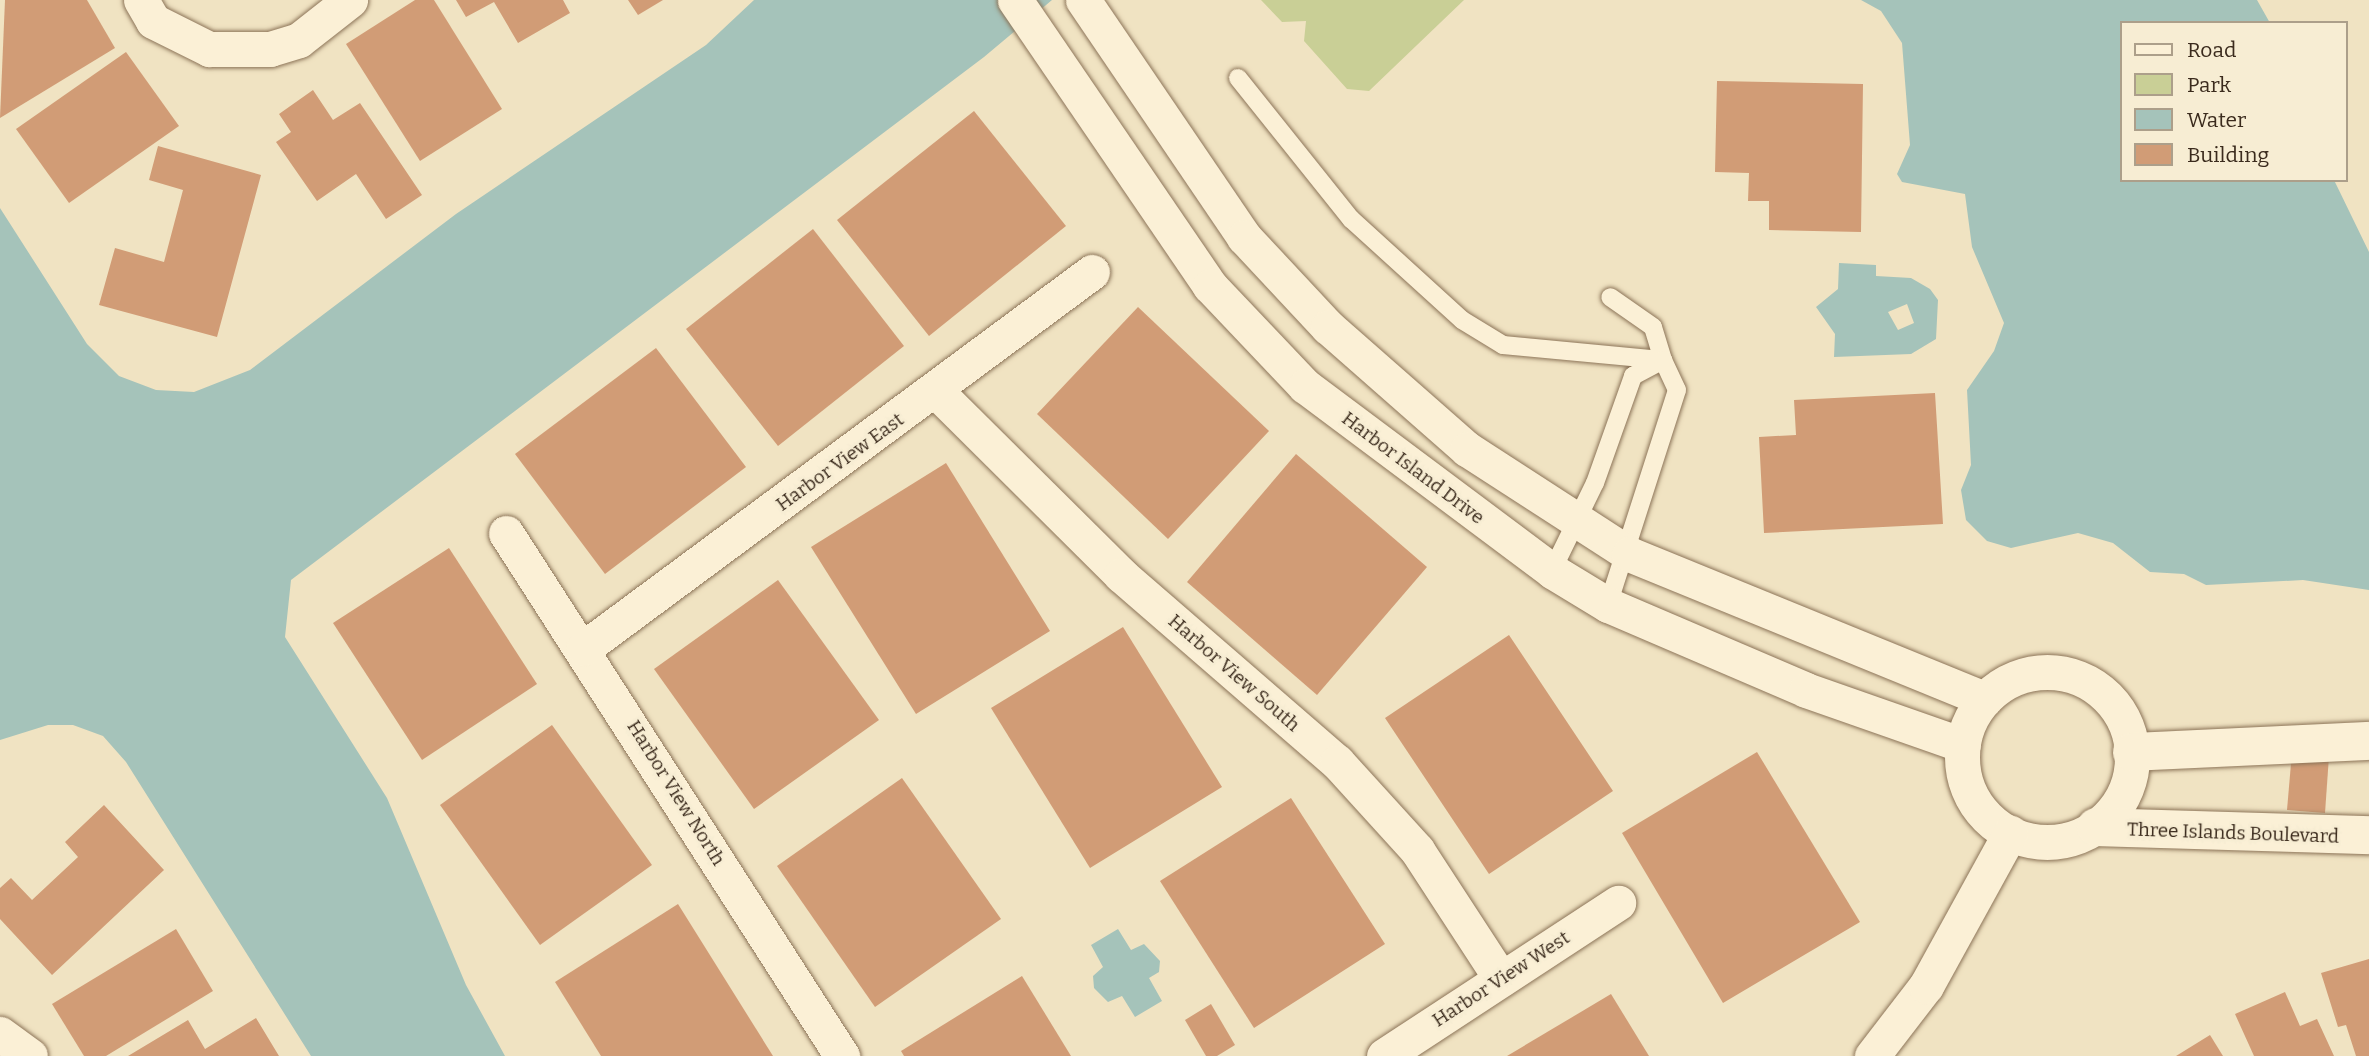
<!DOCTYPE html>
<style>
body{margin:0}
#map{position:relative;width:2369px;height:1056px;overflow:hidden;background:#f0e3c2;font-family:Bitter,serif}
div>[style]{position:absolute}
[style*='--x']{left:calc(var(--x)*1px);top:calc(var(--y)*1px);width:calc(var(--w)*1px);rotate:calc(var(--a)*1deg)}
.green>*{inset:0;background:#c9cf96}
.water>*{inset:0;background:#a5c3ba}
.building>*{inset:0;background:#d19c76}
.roads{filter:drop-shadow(0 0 2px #8c7458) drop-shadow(0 0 2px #8c7458)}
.service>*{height:18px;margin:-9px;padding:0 9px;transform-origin:9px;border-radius:9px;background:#fbf0d6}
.minor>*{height:35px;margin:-17.5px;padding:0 17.5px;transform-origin:17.5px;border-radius:17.5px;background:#fbf0d6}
.minor>.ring{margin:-17.5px;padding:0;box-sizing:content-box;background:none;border:35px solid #fbf0d6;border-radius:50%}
.tertiary>*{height:38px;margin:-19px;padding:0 19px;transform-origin:19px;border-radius:19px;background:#fbf0d6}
span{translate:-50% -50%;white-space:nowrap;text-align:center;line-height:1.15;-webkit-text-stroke:5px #f7edd3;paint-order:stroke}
.street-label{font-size:19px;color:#3b2b1d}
.legend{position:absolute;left:2120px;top:21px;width:228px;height:161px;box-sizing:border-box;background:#f7edd3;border:2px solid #ac9f8a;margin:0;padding:9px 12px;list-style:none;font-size:21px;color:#3b2b1d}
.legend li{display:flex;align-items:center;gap:14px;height:35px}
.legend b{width:35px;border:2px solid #ac9f8a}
</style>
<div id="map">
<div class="green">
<div style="clip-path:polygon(1261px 0,1464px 0,1369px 91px,1347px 89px,1304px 41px,1306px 21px,1282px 22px)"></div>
</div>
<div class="water">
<div style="clip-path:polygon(754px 0,1052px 0,984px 57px,291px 580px,285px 637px,387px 798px,466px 985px,505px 1056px,311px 1056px,126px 762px,103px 736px,73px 725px,48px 725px,0 740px,0 208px,87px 344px,119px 376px,156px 390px,194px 392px,250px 370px,456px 214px,706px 45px)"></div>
<div style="clip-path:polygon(1861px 0,2257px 0,2270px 23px,2122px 23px,2122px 180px,2334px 180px,2369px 252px,2369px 590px,2303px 580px,2206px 585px,2184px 574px,2150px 572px,2113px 543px,2078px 533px,2011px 548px,1987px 541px,1966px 520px,1961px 490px,1971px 465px,1967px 390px,1994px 351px,2004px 323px,1972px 247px,1965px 194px,1902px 182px,1897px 174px,1910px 145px,1902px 43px,1881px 11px)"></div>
<div style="clip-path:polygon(evenodd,1839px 263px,1876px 265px,1876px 276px,1911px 278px,1930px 289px,1938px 300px,1936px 339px,1911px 354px,1834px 357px,1835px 334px,1816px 307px,1838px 289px,1839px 263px,1907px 304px,1914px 323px,1898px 330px,1888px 312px,1907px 304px)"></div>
<div style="clip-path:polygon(1118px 929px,1131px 950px,1144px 944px,1160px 961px,1159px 972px,1149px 978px,1162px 1001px,1135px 1017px,1122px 996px,1108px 1002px,1094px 988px,1093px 976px,1103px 967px,1091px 945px)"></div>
</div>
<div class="building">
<div style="clip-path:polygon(5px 0,87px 0,115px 48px,0 118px)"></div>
<div style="clip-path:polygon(415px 0,434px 0,502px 109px,420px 161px,346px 44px)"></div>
<div style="clip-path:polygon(456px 0,563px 0,570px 13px,518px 43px,494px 2px,466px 17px)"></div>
<div style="clip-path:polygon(628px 0,663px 0,638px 15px)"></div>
<div style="clip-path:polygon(126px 52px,179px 126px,69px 203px,16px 129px)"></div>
<div style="clip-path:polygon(1717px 81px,1863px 84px,1861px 232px,1769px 230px,1769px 201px,1748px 201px,1749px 173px,1715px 172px)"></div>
<div style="clip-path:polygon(313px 90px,333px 120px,360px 103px,422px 195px,386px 219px,356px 174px,317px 201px,276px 142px,291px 132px,279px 114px)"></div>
<div style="clip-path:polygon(974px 111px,1066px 226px,929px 336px,837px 220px)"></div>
<div style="clip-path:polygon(158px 146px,261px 175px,217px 337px,99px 305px,115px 248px,164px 262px,183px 190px,149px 180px)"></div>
<div style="clip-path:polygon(813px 229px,904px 346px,778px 446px,686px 329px)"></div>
<div style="clip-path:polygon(1138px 307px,1269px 431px,1168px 539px,1037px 414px)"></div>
<div style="clip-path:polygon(656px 348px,746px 467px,605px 574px,515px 454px)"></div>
<div style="clip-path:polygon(1935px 393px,1943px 524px,1764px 533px,1759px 437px,1796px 435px,1794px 400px)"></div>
<div style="clip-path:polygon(1296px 454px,1427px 567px,1317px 695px,1187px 582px)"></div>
<div style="clip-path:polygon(946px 463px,1050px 631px,916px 714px,811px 547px)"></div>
<div style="clip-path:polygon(449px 548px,537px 684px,422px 760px,333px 623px)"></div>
<div style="clip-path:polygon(778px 580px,879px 720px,754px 809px,654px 669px)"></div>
<div style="clip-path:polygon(1123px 627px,1222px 787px,1090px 868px,991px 708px)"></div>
<div style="clip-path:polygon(1509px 635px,1613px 791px,1489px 874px,1385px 718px)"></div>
<div style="clip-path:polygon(552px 725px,652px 865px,540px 945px,440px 805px)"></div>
<div style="clip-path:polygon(1757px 752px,1860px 922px,1723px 1003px,1622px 833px)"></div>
<div style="clip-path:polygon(2292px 752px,2329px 756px,2325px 813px,2287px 810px)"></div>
<div style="clip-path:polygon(902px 778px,1001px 919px,875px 1007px,777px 866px)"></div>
<div style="clip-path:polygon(1291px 798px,1385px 944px,1254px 1028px,1160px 881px)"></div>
<div style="clip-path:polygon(104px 805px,164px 870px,52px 975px,0 919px,0 888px,11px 878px,32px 900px,78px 857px,65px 842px)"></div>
<div style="clip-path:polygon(678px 904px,773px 1056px,601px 1056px,555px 982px)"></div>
<div style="clip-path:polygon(176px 929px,213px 991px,106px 1056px,84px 1056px,52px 1004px)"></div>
<div style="clip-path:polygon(2369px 959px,2369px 1056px,2356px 1056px,2346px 1025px,2338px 1027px,2321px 973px)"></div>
<div style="clip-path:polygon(1022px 976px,1071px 1056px,904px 1056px,901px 1051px)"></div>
<div style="clip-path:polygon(2285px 992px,2300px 1026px,2317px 1019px,2334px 1056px,2254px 1056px,2235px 1014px)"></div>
<div style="clip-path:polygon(1611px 994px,1649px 1056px,1507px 1056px)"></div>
<div style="clip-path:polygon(1211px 1004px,1235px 1045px,1217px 1056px,1206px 1056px,1185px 1020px)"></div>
<div style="clip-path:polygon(256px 1018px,279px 1056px,128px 1056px,188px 1020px,205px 1049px)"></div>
<div style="clip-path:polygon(2210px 1035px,2223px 1056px,2176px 1056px)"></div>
</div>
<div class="roads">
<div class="service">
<div style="--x:1238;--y:78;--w:181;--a:51.3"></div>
<div style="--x:1351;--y:219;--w:150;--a:42.3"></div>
<div style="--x:1462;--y:320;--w:48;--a:31.4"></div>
<div style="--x:1503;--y:345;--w:161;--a:5.4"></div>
<div style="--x:1663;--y:360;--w:34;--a:-107"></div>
<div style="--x:1653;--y:327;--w:52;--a:-145.1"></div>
<div style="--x:1552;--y:571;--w:98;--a:-64"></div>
<div style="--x:1595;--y:483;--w:114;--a:-70.4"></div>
<div style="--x:1633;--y:376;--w:34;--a:-28"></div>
<div style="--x:1663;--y:360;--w:33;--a:65"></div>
<div style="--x:1677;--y:390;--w:226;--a:107.8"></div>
</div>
<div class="minor">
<div style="--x:141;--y:0;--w:24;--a:60"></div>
<div style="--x:153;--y:21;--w:63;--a:26.6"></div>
<div style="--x:209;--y:49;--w:61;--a:0"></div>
<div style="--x:270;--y:49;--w:30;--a:-17"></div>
<div style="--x:299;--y:40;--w:65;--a:-38.1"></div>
<div style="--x:1015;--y:0;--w:346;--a:55.7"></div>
<div style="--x:1210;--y:286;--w:138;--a:46.5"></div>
<div style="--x:1305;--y:386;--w:309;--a:36.8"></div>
<div style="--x:1552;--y:571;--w:66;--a:31.3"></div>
<div style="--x:1608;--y:605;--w:215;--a:23.2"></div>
<div style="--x:1806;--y:690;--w:166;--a:19.3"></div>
<div style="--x:1083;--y:0;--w:287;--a:55.8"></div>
<div style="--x:1244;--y:237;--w:123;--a:47"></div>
<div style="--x:1328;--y:327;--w:185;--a:41.3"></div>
<div style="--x:1467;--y:449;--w:193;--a:32.9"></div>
<div style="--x:1629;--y:554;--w:384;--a:22.2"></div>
<div style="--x:937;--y:392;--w:260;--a:44.8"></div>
<div style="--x:1121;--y:575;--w:286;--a:40.9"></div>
<div style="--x:1337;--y:762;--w:119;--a:47.7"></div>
<div style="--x:1417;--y:850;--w:154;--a:56.9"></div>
<div style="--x:506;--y:533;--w:622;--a:57.28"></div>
<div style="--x:584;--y:648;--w:632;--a:-36.51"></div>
<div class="ring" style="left:1962px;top:672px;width:135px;height:135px"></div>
<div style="--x:0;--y:1034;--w:37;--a:36"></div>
<div style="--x:1384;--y:1056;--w:280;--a:-33.2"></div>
<div style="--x:1872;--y:1056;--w:88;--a:-52.4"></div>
<div style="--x:1926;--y:986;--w:175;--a:-61.2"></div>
</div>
<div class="tertiary">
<div style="--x:2132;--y:752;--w:237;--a:-2.7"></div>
<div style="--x:2096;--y:827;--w:273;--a:1.7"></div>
</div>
</div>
<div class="street-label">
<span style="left:840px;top:462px;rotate:-36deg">Harbor View East</span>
<span style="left:1413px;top:468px;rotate:37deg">Harbor Island Drive</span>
<span style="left:1234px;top:673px;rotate:41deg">Harbor View South</span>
<span style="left:676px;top:793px;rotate:58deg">Harbor View North</span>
<span style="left:2233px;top:833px;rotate:2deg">Three Islands Boulevard</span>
<span style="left:1501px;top:979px;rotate:-33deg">Harbor View West</span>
</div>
<ul class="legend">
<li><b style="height:9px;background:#fbf0d6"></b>Road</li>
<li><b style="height:19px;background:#c9cf96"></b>Park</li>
<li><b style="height:19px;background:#a5c3ba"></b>Water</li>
<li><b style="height:19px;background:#d19c76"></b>Building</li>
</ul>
</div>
